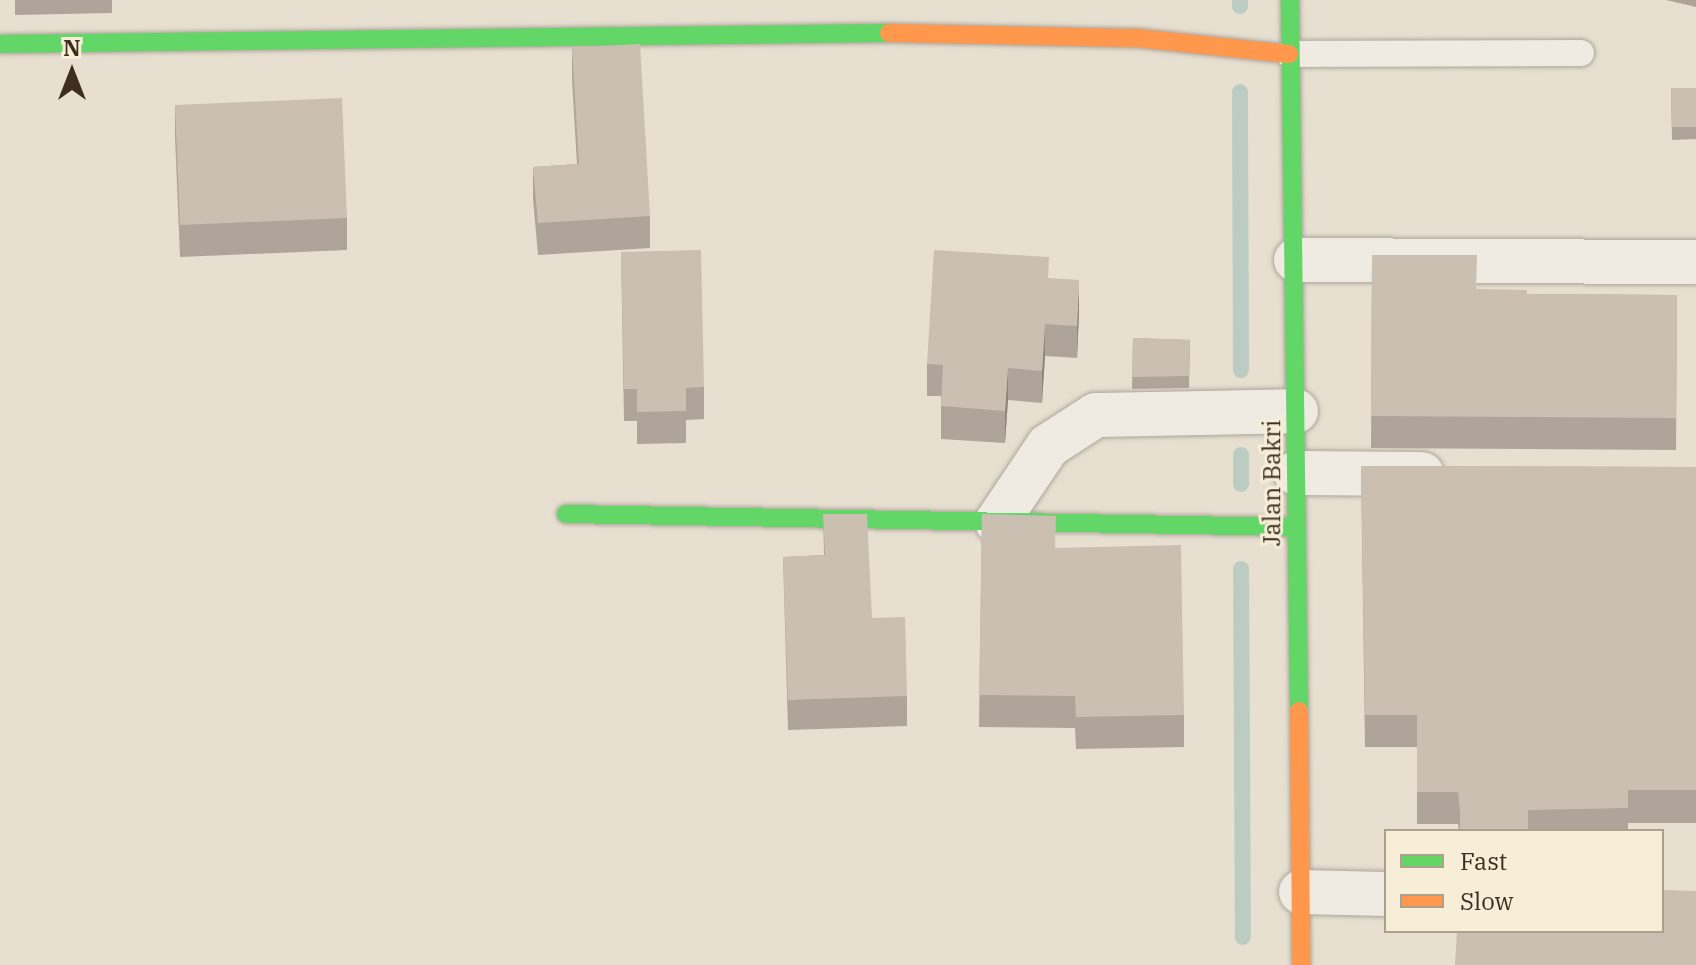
<!DOCTYPE html>
<style>
body{margin:0}
#map{position:relative;width:1696px;height:965px;overflow:hidden;background:#e7e0d1;font-family:"IBM Plex Serif",serif}
div>[style]{position:absolute}
[style*='--x']{left:calc(var(--x)*1px);top:calc(var(--y)*1px);width:calc(var(--w)*1px);rotate:calc(var(--a)*1deg)}
.stream>*{height:16px;margin:-8px;padding:0 8px;transform-origin:8px;border-radius:8px;background:#bcccc2}
.roads{filter:drop-shadow(0 0 2px #ada599) drop-shadow(0 0 2px #ada599)}
.lane>*{height:26px;margin:-13px;padding:0 13px;transform-origin:13px;border-radius:13px;background:#efebe3}
.street>*{height:44px;margin:-22px;padding:0 22px;transform-origin:22px;border-radius:22px;background:#efebe3}
.fast>*{height:18px;margin:-9px;padding:0 9px;transform-origin:9px;border-radius:9px;background:#63d668}
.slow>*{height:18px;margin:-9px;padding:0 9px;transform-origin:9px;border-radius:9px;background:#ff974d}
.wall>*{inset:0;background:#afa499}
.shaded-wall>*{inset:0;background:#8e867d}
.building>*{inset:0;background:#cbbfb2}
span{translate:-50% -50%;white-space:nowrap;text-align:center;line-height:1.15;-webkit-text-stroke:6px #f7eed8;paint-order:stroke}
.street-label{font-size:24px;color:#3d2e20}
.legend{position:absolute;left:1384px;top:829px;width:280px;height:104px;box-sizing:border-box;background:#f7eed8;border:2px solid #ada18e;margin:0;padding:10px 14px;list-style:none;font-size:24px;color:#3d2e20}
.legend li{display:flex;align-items:center;gap:16px;height:40px}
.legend b{width:40px;border:2px solid #ada18e}
.north{position:absolute;left:32px;top:32px;width:80px;height:80px;-webkit-text-stroke:6px #f7eed8;paint-order:stroke;rotate:0deg;font-size:22px;font-weight:700;line-height:32px;text-align:center;color:#3d2e20}
.north::after{content:'';display:block;margin:auto;width:28px;height:36px;background:#3d2e20;clip-path:polygon(50% 0,100% 100%,50% 72%,0 100%)}
</style>
<div id="map">
<div class="stream">
<div style="--x:1240;--y:0;--w:6;--a:90"></div>
<div style="--x:1240;--y:92;--w:278;--a:89.8"></div>
<div style="--x:1241;--y:455;--w:29;--a:90"></div>
<div style="--x:1241;--y:569;--w:368;--a:89.7"></div>
</div>
<div class="roads">
<div class="lane">
<div style="--x:1289;--y:54;--w:292;--a:-0.2"></div>
</div>
<div class="street">
<div style="--x:1296;--y:260;--w:400;--a:0.3"></div>
<div style="--x:1296;--y:473;--w:126;--a:0.5"></div>
<div style="--x:997;--y:522;--w:92;--a:-56.1"></div>
<div style="--x:1048;--y:446;--w:57;--a:-32.9"></div>
<div style="--x:1096;--y:415;--w:200;--a:-1.1"></div>
<div style="--x:1301;--y:892;--w:85;--a:1.3"></div>
</div>
<div class="fast">
<div style="--x:1290;--y:0;--w:711;--a:89.27"></div>
<div style="--x:0;--y:44;--w:889;--a:-0.71"></div>
<div style="--x:566;--y:514;--w:730;--a:1.02"></div>
</div>
<div class="slow">
<div style="--x:889;--y:33;--w:247;--a:1.2"></div>
<div style="--x:1136;--y:38;--w:154;--a:6"></div>
<div style="--x:1299;--y:711;--w:254;--a:89.5"></div>
</div>
</div>
<div class="wall">
<div style="clip-path:polygon(15px 0,112px 0,112px 13px,15px 15px)"></div>
<div style="clip-path:polygon(1666px 0,1696px 0,1696px 7px)"></div>
<div style="clip-path:polygon(572px 48px,650px 216px,650px 248px,538px 255px,533px 199px,533px 167px,577px 164px,572px 80px)"></div>
<div style="clip-path:polygon(1671px 88px,1696px 88px,1696px 139px,1672px 140px)"></div>
<div style="clip-path:polygon(175px 105px,347px 218px,347px 250px,180px 257px,175px 137px)"></div>
<div style="clip-path:polygon(621px 252px,704px 387px,704px 419px,686px 420px,686px 443px,637px 444px,637px 421px,624px 421px)"></div>
<div style="clip-path:polygon(1372px 255px,1477px 289px,1527px 294px,1677px 295px,1676px 450px,1371px 448px)"></div>
<div style="clip-path:polygon(1049px 278px,1079px 312px,1077px 358px,1045px 356px,1042px 403px,1008px 400px,1005px 443px,941px 439px,941px 396px,927px 396px,927px 364px)"></div>
<div style="clip-path:polygon(1133px 338px,1190px 340px,1189px 388px,1132px 389px)"></div>
<div style="clip-path:polygon(1361px 466px,1696px 467px,1696px 823px,1628px 823px,1628px 831px,1459px 831px,1458px 824px,1417px 824px,1417px 747px,1365px 747px)"></div>
<div style="clip-path:polygon(823px 514px,907px 696px,907px 726px,788px 730px,783px 557px,824px 555px)"></div>
<div style="clip-path:polygon(982px 514px,1056px 548px,1184px 715px,1184px 747px,1076px 749px,1075px 728px,979px 727px)"></div>
</div>
<div class="shaded-wall">
<div style="clip-path:polygon(1079px 280px,1079px 312px,1077px 358px,1077px 326px)"></div>
<div style="clip-path:polygon(1045px 324px,1045px 356px,1042px 403px,1042px 371px)"></div>
<div style="clip-path:polygon(1008px 368px,1008px 400px,1005px 443px,1005px 411px)"></div>
</div>
<div class="building">
<div style="clip-path:polygon(640px 44px,650px 216px,538px 223px,533px 167px,579px 164px,572px 48px)"></div>
<div style="clip-path:polygon(1671px 88px,1696px 88px,1696px 127px,1672px 127px)"></div>
<div style="clip-path:polygon(342px 98px,347px 218px,180px 225px,175px 105px)"></div>
<div style="clip-path:polygon(701px 250px,704px 387px,686px 388px,686px 411px,637px 412px,637px 389px,624px 389px,621px 252px)"></div>
<div style="clip-path:polygon(934px 250px,1049px 257px,1048px 278px,1079px 280px,1077px 326px,1045px 324px,1042px 371px,1008px 368px,1005px 411px,941px 406px,943px 365px,927px 364px)"></div>
<div style="clip-path:polygon(1372px 255px,1477px 255px,1476px 289px,1527px 290px,1527px 294px,1677px 295px,1676px 418px,1371px 416px)"></div>
<div style="clip-path:polygon(1133px 338px,1190px 340px,1189px 376px,1132px 377px)"></div>
<div style="clip-path:polygon(1361px 466px,1696px 467px,1696px 790px,1628px 790px,1628px 808px,1528px 810px,1528px 831px,1460px 831px,1460px 812px,1458px 792px,1417px 792px,1417px 715px,1365px 715px)"></div>
<div style="clip-path:polygon(823px 514px,867px 514px,872px 618px,905px 617px,907px 696px,788px 700px,783px 557px,825px 555px)"></div>
<div style="clip-path:polygon(982px 514px,1056px 516px,1055px 548px,1181px 545px,1184px 715px,1076px 717px,1075px 696px,979px 695px)"></div>
<div style="clip-path:polygon(1662px 890px,1696px 891px,1696px 965px,1455px 965px,1457px 931px,1662px 931px)"></div>
</div>
<div class="street-label">
<span style="left:1272px;top:483px;rotate:-90deg">Jalan Bakri</span>
</div>
<ul class="legend">
<li><b style="height:10px;background:#63d668"></b>Fast</li>
<li><b style="height:10px;background:#ff974d"></b>Slow</li>
</ul>
<div class="north">N</div>
</div>
